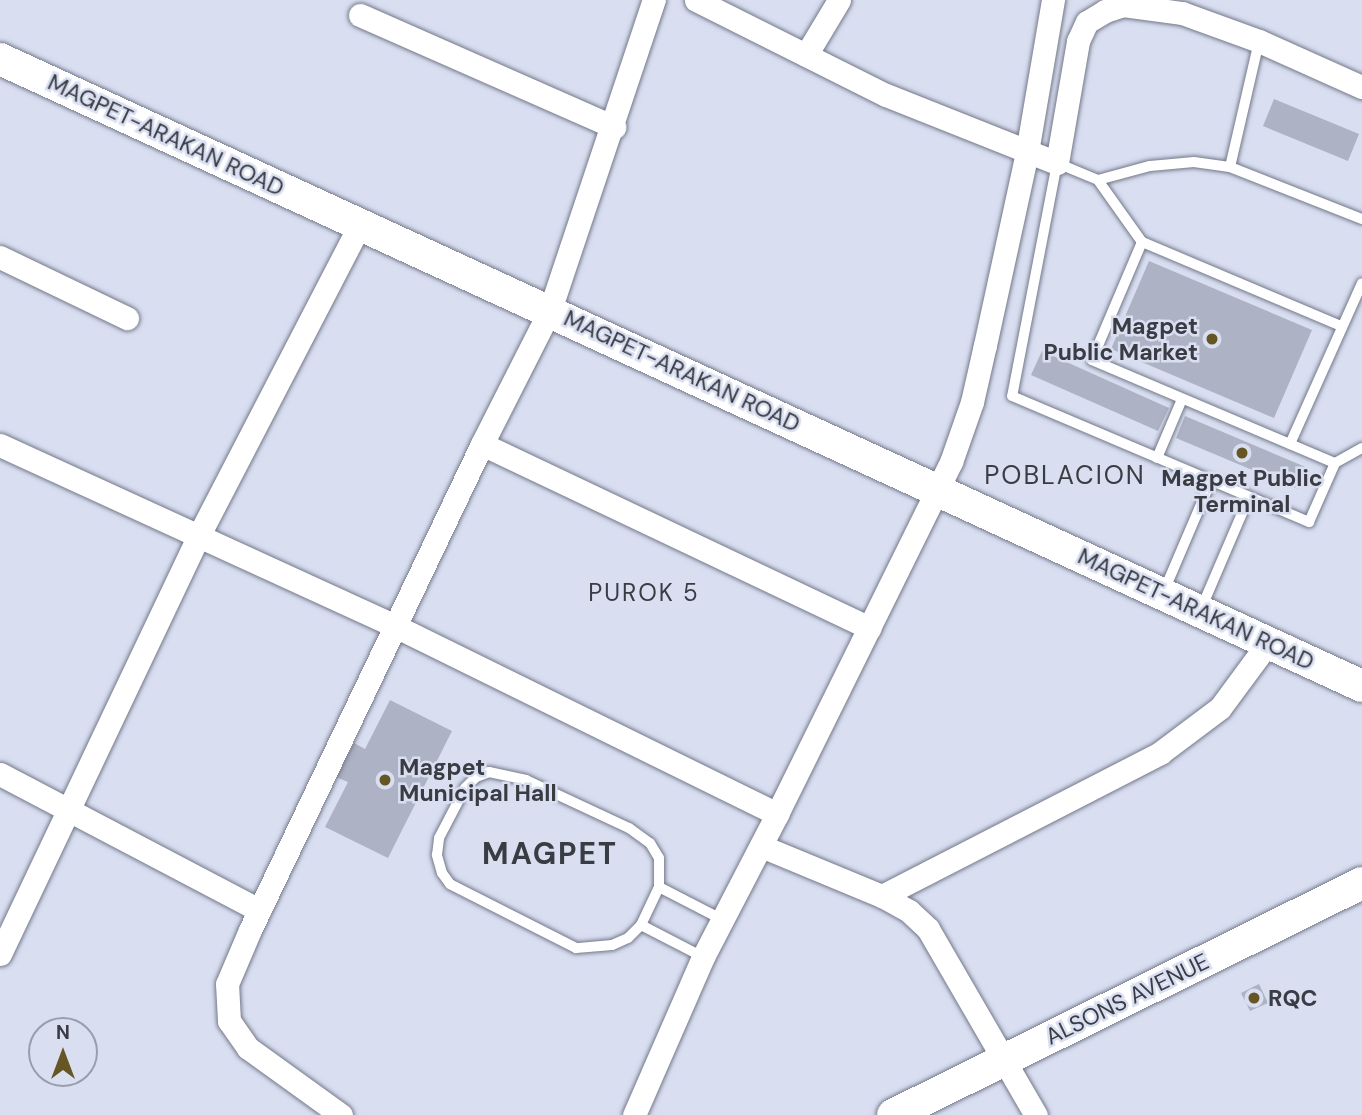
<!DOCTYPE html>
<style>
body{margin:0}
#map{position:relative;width:1362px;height:1115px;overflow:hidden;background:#d9dff1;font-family:"DM Sans",sans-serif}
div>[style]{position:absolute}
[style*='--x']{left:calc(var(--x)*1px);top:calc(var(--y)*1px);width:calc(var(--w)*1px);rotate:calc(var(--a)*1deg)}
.building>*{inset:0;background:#adb2c4}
.roads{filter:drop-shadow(0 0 2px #737889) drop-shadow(0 0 2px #737889)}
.service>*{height:10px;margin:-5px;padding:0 5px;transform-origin:5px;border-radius:5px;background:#fff}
.minor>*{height:23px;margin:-11.5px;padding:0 11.5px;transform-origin:11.5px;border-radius:11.5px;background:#fff}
.secondary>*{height:32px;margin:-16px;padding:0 16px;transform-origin:16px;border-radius:16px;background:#fff}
.dots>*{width:19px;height:19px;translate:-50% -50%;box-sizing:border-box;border:4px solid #d9dff1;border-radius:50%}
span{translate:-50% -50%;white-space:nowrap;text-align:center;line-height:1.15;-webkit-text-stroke:5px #d9dff1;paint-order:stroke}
.street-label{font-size:23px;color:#3a3c44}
.poi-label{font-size:23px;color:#3a3c44;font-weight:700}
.right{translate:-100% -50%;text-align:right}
.left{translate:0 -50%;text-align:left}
.neighbourhood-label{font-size:24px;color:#3a3c44;letter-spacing:2px}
.quarter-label{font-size:26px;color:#3a3c44;letter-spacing:2px}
.district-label{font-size:30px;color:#3a3c44;font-weight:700;letter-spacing:2px}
.north{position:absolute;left:28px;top:1017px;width:70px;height:70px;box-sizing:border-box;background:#d9dff1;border:2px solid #999eac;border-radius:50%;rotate:0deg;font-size:19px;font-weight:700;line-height:28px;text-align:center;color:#3a3c44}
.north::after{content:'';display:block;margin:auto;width:24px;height:32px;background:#665624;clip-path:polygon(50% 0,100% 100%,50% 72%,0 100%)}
</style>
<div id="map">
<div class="building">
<div style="clip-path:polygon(1274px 99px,1359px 134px,1348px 161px,1263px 126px)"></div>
<div style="clip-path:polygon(1149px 261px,1312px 330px,1274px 418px,1111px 349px)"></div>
<div style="clip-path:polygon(1042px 351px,1169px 408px,1158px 431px,1031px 375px)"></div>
<div style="clip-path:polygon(1185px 416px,1308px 468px,1298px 489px,1176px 438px)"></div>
<div style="clip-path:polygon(390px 700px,452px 731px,388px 858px,325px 827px,348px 782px,336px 777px,354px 743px,365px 749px)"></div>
<div style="clip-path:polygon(1259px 984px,1268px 1003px,1250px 1011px,1241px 993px)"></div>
</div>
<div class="roads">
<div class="service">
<div style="--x:1230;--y:167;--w:129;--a:-77"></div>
<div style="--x:1098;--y:180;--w:54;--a:-15.1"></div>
<div style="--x:1150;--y:166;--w:44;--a:-5.2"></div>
<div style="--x:1194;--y:162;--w:36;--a:8"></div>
<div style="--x:1230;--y:167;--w:142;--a:21.5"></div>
<div style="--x:1142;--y:242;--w:128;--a:113"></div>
<div style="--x:1092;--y:360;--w:264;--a:23"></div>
<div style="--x:1341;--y:326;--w:216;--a:-157.1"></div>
<div style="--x:1142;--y:242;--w:76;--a:-125.4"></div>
<div style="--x:1098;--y:180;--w:44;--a:-157.5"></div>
<div style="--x:1057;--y:163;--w:237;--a:100.9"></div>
<div style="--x:1012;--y:396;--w:323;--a:23"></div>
<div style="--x:1309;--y:522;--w:64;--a:-66.2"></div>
<div style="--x:1335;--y:463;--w:31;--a:-29"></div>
<div style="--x:1290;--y:444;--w:176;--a:-65.9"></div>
<div style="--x:1157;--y:458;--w:64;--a:-67"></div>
<div style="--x:1164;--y:591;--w:120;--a:-66.9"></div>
<div style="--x:1201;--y:609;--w:122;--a:-66.8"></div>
<div style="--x:489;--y:772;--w:38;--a:12"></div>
<div style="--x:526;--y:780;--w:114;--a:25"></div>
<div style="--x:629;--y:828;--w:26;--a:36"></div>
<div style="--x:650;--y:843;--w:17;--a:59"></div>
<div style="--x:659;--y:858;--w:29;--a:90"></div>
<div style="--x:659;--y:887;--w:42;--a:115.3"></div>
<div style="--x:641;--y:925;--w:18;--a:135"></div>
<div style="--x:628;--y:938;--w:17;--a:156"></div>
<div style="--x:612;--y:945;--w:36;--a:175"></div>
<div style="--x:576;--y:948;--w:141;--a:-153.1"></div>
<div style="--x:450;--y:884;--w:14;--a:-126"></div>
<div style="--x:442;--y:873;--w:19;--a:-106"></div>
<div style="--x:437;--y:855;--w:17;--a:-83"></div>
<div style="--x:439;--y:838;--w:56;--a:-62.5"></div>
<div style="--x:465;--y:788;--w:16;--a:-45"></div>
<div style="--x:476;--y:777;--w:14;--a:-21"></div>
<div style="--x:659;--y:887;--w:72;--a:27.3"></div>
<div style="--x:641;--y:925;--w:70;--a:27.3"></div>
</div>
<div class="minor">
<div style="--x:696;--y:0;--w:212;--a:26.6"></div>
<div style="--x:886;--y:95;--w:184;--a:21.7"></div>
<div style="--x:1057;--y:163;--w:124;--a:-80.2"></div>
<div style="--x:1078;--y:41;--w:21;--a:-65"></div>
<div style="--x:1087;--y:22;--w:21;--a:-31"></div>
<div style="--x:1105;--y:11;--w:19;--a:-18"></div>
<div style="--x:1123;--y:5;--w:60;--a:7.7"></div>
<div style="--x:1182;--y:13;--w:82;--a:20"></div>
<div style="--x:1259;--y:41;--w:113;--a:24.1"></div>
<div style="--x:360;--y:15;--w:278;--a:23.8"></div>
<div style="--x:806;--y:55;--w:64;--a:-59"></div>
<div style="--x:0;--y:257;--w:141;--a:25.7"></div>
<div style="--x:482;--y:444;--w:429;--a:25.4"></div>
<div style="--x:0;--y:445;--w:434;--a:24.6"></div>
<div style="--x:395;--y:626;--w:426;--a:26.2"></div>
<div style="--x:0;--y:774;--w:293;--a:27.7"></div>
<div style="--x:761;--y:846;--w:131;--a:22.5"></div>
<div style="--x:882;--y:896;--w:31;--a:29"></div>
<div style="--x:909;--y:911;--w:26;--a:43"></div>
<div style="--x:928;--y:929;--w:215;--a:59.9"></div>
<div style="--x:882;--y:896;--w:313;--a:-27.2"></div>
<div style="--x:1160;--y:753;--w:75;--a:-36.9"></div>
<div style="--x:1220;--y:708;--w:81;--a:-53.6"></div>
<div style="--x:0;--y:954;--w:464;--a:-64.6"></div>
<div style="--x:199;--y:535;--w:350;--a:-62.6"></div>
<div style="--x:341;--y:1115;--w:115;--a:-144.2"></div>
<div style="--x:248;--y:1048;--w:33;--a:-125"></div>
<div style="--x:229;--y:1021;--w:37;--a:-93"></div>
<div style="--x:227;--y:984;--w:59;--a:-66.9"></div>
<div style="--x:250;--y:930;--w:539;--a:-64.48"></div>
<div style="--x:482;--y:444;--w:150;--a:-63.1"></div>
<div style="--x:550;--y:310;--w:327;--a:-71.5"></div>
<div style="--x:634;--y:1115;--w:172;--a:-66.4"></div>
<div style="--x:703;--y:957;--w:161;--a:-62.6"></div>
<div style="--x:777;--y:814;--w:393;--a:-63.7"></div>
<div style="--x:951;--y:462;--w:64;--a:-70.7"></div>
<div style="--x:972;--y:402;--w:58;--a:-77.2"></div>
<div style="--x:985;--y:345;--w:198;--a:-77.7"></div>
<div style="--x:1027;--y:152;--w:154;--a:-80.3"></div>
</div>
<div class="secondary">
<div style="--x:0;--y:59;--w:1499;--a:24.72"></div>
<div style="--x:893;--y:1115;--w:523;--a:-26.32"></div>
</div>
</div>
<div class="dots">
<div style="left:1212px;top:339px;background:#665624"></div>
<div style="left:1242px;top:453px;background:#665624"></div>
<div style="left:385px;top:780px;background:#665624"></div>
<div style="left:1254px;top:998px;background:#665624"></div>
</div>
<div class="street-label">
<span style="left:166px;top:135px;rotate:25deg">MAGPET-ARAKAN ROAD</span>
<span style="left:682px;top:371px;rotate:25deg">MAGPET-ARAKAN ROAD</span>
<span style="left:1196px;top:609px;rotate:25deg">MAGPET-ARAKAN ROAD</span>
<span style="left:1127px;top:999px;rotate:-26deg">ALSONS AVENUE</span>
</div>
<div class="poi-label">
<span class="right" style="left:1198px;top:339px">Magpet<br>Public Market</span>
<span style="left:1242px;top:491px">Magpet Public<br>Terminal</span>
<span class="left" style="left:399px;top:780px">Magpet<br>Municipal Hall</span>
<span class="left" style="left:1268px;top:998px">RQC</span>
</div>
<div class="neighbourhood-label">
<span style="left:644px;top:593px">PUROK 5</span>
</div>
<div class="quarter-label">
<span style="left:1065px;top:476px">POBLACION</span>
</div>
<div class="district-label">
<span style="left:550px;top:854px">MAGPET</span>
</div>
<div class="north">N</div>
</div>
